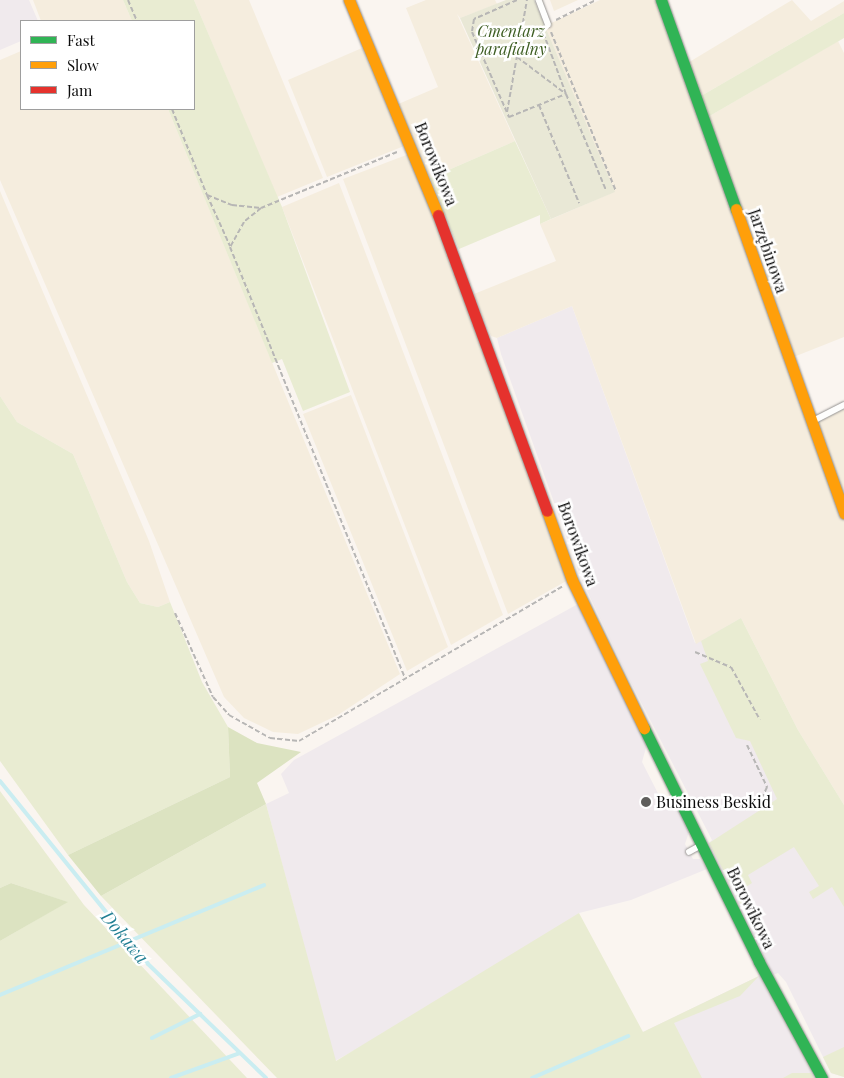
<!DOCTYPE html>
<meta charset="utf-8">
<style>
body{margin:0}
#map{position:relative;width:844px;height:1078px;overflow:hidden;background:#faf5f0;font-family:"Playfair Display",serif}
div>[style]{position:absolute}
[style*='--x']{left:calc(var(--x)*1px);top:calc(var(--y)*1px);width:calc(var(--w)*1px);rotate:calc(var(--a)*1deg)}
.industrial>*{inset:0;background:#f0eaed}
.farmland>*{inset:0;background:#f5edde}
.green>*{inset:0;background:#e9ecd2}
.forest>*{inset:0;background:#dce3c1}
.cemetery>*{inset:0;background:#e9e8d6}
.stream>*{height:4px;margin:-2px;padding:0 2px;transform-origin:2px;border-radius:2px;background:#caedf1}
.path>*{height:2px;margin-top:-1px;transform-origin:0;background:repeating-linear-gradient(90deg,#b7b6b5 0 5px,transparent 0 7.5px)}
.roads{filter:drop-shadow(0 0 1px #93918f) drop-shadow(0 0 1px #93918f)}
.lane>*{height:5.5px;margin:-2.75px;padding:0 2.75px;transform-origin:2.75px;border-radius:2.75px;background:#fefefd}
.fast>*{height:11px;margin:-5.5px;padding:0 5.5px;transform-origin:5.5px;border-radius:5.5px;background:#30b455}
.slow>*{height:11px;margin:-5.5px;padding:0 5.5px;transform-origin:5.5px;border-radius:5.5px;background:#ff9f0a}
.jam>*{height:11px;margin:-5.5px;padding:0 5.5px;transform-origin:5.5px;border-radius:5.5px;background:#e5322d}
.dots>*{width:14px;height:14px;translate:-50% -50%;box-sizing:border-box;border:2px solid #fff;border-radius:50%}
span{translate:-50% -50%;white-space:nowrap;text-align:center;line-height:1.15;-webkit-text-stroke:5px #fff;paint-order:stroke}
.park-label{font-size:16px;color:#3e5e23;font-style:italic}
.street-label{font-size:16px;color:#0c0c0c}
.poi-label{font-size:16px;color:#0c0c0c}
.left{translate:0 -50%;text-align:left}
.water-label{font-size:18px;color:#217f93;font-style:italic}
.legend{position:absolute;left:20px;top:20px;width:175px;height:90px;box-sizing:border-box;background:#fff;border:1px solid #9e9e9e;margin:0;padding:6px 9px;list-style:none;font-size:15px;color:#0c0c0c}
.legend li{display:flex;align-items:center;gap:10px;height:25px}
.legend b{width:25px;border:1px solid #9e9e9e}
</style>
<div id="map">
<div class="industrial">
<div style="clip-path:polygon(0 0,29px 0,38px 21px,21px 21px,21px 41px,0 50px)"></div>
<div style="clip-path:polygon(572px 306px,695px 643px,741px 618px,844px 904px,844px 1077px,831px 1073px,786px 982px,778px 973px,773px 975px,709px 843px,712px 840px,625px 671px,581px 578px,501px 354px,497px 338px)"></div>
<div style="clip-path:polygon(578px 604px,647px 744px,642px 762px,666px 809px,679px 811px,689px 832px,685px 844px,693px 859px,700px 859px,707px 869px,631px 900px,579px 913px,540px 948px,335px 1061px,266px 804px,289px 793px,281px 774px,294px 760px)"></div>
<div style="clip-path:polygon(759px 976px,814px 1078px,668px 1078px,643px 1032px)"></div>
</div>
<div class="farmland">
<div style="clip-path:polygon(33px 0,123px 0,132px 21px,41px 21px)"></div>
<div style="clip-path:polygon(194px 0,249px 0,323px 178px,277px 197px)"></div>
<div style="clip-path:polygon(426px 0,495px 0,497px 4px,460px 18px,457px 14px,515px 141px,430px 178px,396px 105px,438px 87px,406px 8px)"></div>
<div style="clip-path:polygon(550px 0,578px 0,554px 11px)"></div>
<div style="clip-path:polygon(600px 0,658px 0,844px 521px,844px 805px,798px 730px,741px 618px,696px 644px,572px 306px,497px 338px,491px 336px,474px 294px,556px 261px,540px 224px,614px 192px,545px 26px)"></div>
<div style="clip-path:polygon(792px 0,811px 21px,844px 1px,844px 13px,701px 96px,686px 64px)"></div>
<div style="clip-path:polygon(838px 41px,844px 53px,844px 337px,791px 358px,708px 117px)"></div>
<div style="clip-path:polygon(362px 48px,404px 146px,327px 177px,288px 80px)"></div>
<div style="clip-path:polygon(21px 51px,21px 109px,168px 109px,400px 674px,338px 715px,298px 734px,273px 732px,244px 718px,224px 697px,0 180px,0 60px)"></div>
<div style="clip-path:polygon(409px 154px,568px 580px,508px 614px,343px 179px)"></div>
<div style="clip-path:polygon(339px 183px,503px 615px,451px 645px,282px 207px)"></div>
<div style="clip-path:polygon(0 191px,149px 541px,170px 602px,158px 607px,140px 603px,127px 582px,73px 454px,17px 422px,0 396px)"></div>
<div style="clip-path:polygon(351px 395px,448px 647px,407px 671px,303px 414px)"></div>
<div style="clip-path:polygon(844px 409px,844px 496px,815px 424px)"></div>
</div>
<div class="green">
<div style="clip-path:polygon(123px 0,194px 0,282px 207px,350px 392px,303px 411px,282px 359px,272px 363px,168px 109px,194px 109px,194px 21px,132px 21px)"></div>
<div style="clip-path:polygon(844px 13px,844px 38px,708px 117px,701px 96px)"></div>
<div style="clip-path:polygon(515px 141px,551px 219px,540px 224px,540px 215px,459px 249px,430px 178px)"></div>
<div style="clip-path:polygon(0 396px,17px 422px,73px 454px,127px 582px,140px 603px,158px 607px,170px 602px,202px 682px,228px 727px,230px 777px,68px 855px,0 761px)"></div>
<div style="clip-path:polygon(741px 618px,798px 730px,844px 805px,844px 907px,832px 887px,813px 899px,809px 892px,819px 886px,794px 847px,748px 875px,752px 883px,740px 891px,750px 911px,746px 914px,709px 843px,777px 799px,750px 741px,736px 738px,700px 664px,708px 661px,701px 641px)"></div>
<div style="clip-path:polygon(0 791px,84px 905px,247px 1078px,0 1078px,0 941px,67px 902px,11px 883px,0 888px)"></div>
<div style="clip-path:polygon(266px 804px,336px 1061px,579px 913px,643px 1032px,759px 976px,740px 996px,674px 1023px,702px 1078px,277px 1078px,101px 896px)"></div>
<div style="clip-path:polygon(844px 1047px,844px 1077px,831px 1073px,823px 1057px)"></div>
<div style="clip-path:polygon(792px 1073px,811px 1073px,814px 1078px,783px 1078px)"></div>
</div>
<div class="forest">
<div style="clip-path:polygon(228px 727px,257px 743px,301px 752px,257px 783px,266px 804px,101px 896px,68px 855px,230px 777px)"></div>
<div style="clip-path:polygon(11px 883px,68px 902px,0 941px,0 888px)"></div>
</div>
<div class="cemetery">
<div style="clip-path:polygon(506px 0,534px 0,615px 192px,551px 219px,460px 18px)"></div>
</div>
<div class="stream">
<div style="--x:0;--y:781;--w:235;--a:51"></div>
<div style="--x:148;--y:964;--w:164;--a:44"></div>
<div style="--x:0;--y:995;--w:286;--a:-22.6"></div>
<div style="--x:152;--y:1038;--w:54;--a:-26.6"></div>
<div style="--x:171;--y:1078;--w:73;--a:-19.9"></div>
<div style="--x:532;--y:1078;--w:105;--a:-23.6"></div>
</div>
<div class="path">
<div style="--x:128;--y:0;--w:23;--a:67"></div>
<div style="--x:517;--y:0;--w:47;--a:156.2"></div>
<div style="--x:474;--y:19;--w:13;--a:99"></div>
<div style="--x:472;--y:32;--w:93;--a:66.5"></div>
<div style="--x:509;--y:117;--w:61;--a:-22"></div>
<div style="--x:566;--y:94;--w:66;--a:-110.4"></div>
<div style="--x:556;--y:20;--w:45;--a:-26.6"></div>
<div style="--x:551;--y:32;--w:172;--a:67.8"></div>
<div style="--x:517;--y:57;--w:61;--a:37.1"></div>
<div style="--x:566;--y:94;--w:104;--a:67.4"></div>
<div style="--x:539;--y:105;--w:106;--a:67.8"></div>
<div style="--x:172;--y:109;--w:93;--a:67.9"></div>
<div style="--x:207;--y:195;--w:27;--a:22"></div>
<div style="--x:232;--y:205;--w:29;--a:6"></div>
<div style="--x:507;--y:112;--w:114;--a:-79.9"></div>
<div style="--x:397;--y:152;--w:147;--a:157.6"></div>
<div style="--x:261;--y:208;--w:22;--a:141"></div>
<div style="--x:244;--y:222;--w:29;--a:119"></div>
<div style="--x:230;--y:247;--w:465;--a:67.9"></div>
<div style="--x:207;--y:195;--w:56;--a:65.7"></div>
<div style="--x:175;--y:613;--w:92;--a:65.7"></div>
<div style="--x:213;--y:697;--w:24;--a:48"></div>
<div style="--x:229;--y:715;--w:47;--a:29.3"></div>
<div style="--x:270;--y:738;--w:29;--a:6"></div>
<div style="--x:299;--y:741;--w:305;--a:-30.4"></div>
<div style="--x:695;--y:652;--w:39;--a:23"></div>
<div style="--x:731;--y:667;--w:60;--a:61.3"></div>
<div style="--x:747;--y:745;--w:47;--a:64.5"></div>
<div style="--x:767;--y:787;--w:10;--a:114"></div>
</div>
<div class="roads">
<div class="lane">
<div style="--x:539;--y:0;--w:26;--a:69"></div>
<div style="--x:811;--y:422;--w:37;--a:-27"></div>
<div style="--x:689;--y:852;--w:13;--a:-29"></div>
</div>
<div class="fast">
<div style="--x:661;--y:0;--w:222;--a:70.3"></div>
<div style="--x:644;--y:728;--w:261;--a:63.8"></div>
<div style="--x:759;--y:962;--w:132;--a:61.5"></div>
</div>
<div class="slow">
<div style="--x:349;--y:0;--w:233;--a:67.5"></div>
<div style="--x:736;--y:209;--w:323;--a:70.4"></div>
<div style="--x:547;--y:511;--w:73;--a:70.1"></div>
<div style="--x:572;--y:580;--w:165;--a:64.1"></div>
</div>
<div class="jam">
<div style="--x:438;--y:215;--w:315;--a:69.8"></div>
</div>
</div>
<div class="dots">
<div style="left:646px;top:802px;background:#5f5e5c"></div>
</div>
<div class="park-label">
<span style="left:511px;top:40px">Cmentarz<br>parafialny</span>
</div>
<div class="street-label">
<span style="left:436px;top:164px;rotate:68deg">Borowikowa</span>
<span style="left:768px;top:251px;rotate:71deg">Jarzębinowa</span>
<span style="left:578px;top:544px;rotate:70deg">Borowikowa</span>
<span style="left:751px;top:908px;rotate:64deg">Borowikowa</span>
</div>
<div class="poi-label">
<span class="left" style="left:656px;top:802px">Business Beskid</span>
</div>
<div class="water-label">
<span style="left:125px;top:937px;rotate:50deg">Dokawa</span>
</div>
<ul class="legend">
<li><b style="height:6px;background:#30b455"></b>Fast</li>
<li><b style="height:6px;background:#ff9f0a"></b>Slow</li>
<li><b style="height:6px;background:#e5322d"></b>Jam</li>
</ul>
</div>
